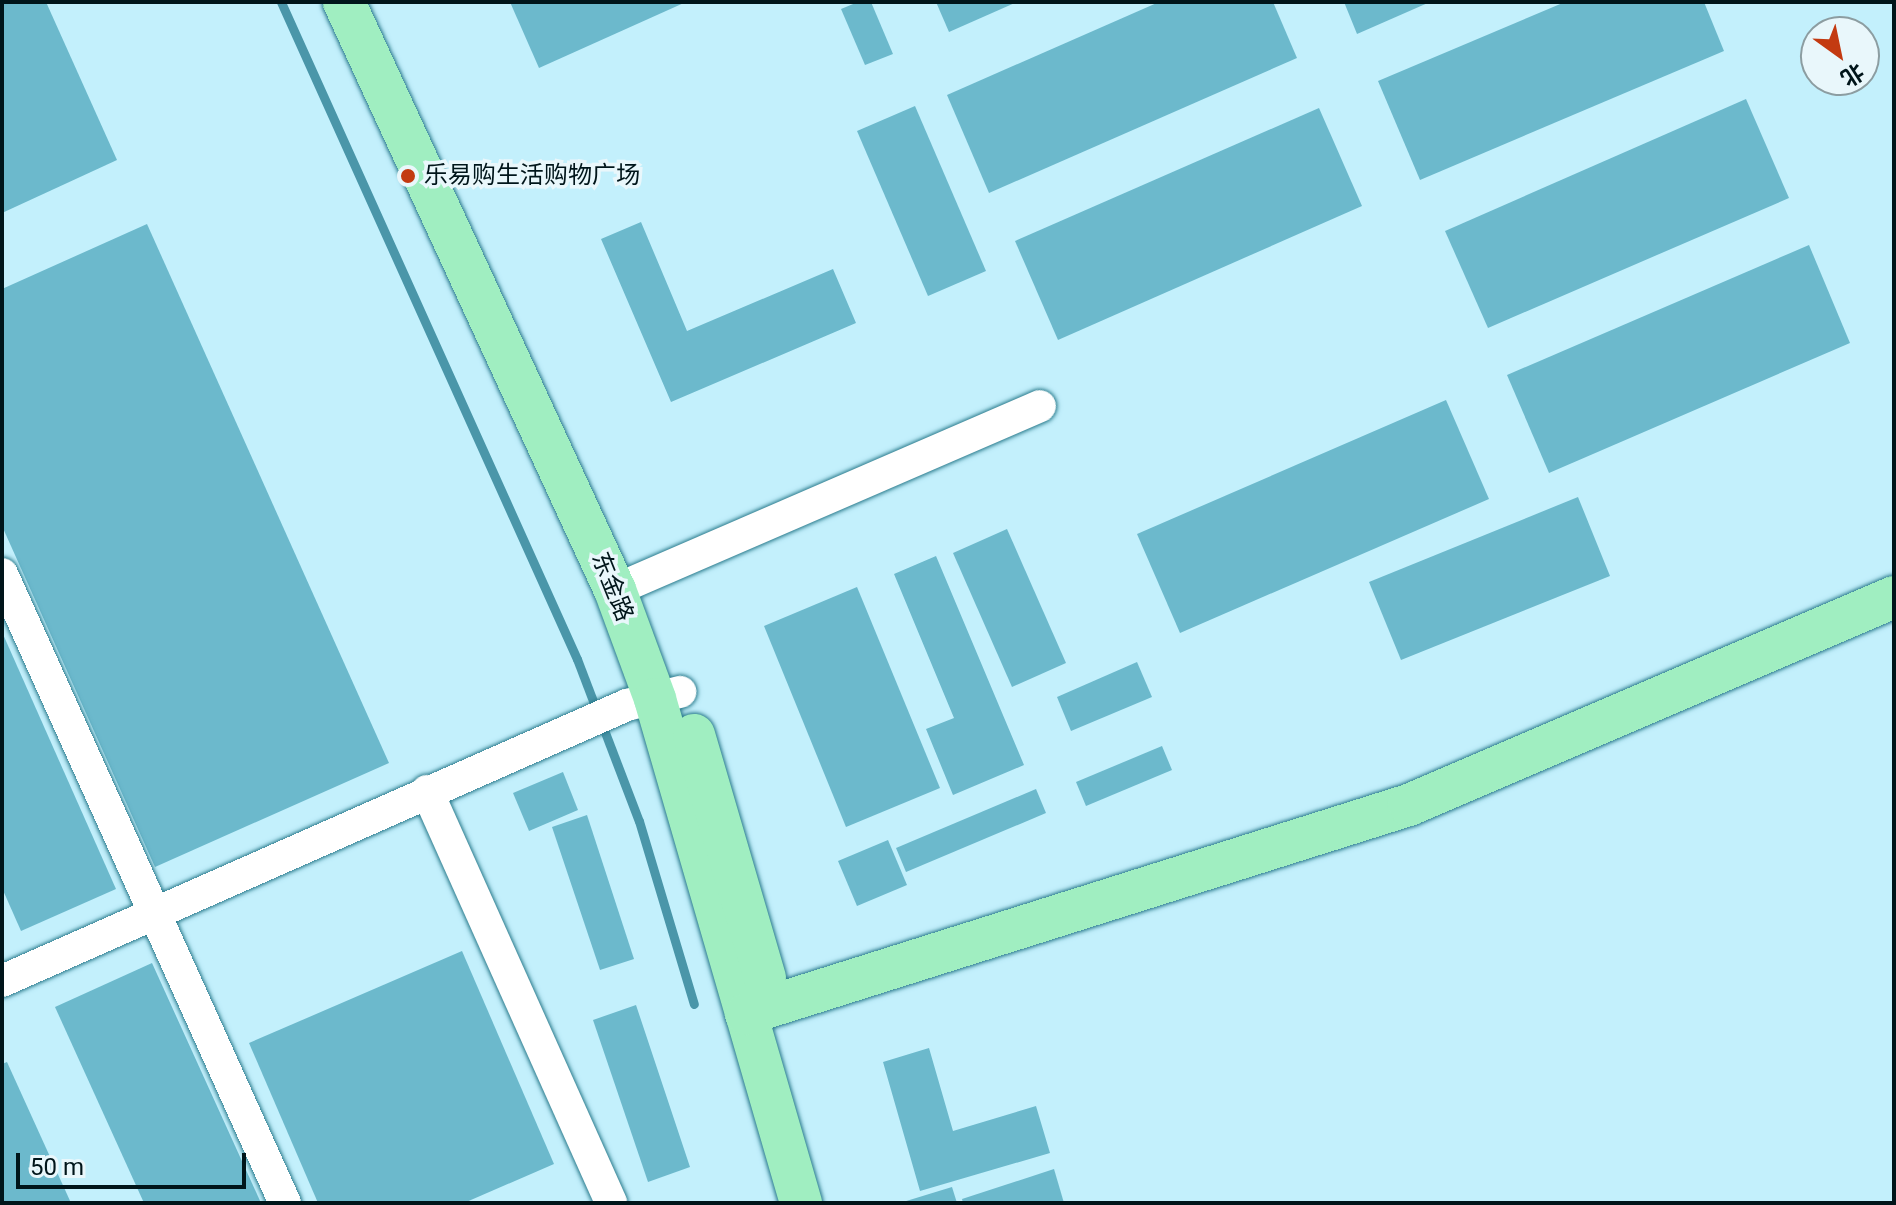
<!DOCTYPE html>
<meta charset="utf-8">
<style>
body{margin:0}
#map{position:relative;width:1896px;height:1205px;overflow:hidden;background:#c3f0fc;font-family:Roboto,"Noto Sans SC",sans-serif}
div>[style]{position:absolute}
[style*='--x']{left:calc(var(--x)*1px);top:calc(var(--y)*1px);width:calc(var(--w)*1px);rotate:calc(var(--a)*1deg)}
.stream>*{height:9px;margin:-4.5px;padding:0 4.5px;transform-origin:4.5px;border-radius:4.5px;background:#4a96a9}
.building>*{inset:0;background:#6cb9cc}
.roads{filter:drop-shadow(0 0 2px #2a7b8d) drop-shadow(0 0 2px #2a7b8d)}
.minor>*{height:32px;margin:-16px;padding:0 16px;transform-origin:16px;border-radius:16px;background:#fff}
.major>*{height:42px;margin:-21px;padding:0 21px;transform-origin:21px;border-radius:21px;background:#a0eec1}
.dots>*{width:22px;height:22px;translate:-50% -50%;box-sizing:border-box;border:4px solid #e9f7fb;border-radius:50%}
span{translate:-50% -50%;white-space:nowrap;text-align:center;line-height:1.15;-webkit-text-stroke:7px #e9f7fb;paint-order:stroke}
.poi-label{font-size:24px;color:#00151a}
.left{translate:0 -50%;text-align:left}
.street-label{font-size:24px;color:#00151a}
.frame{position:absolute;inset:0;border:4px solid #00151a;pointer-events:none}
.north{position:absolute;left:1800px;top:16px;width:80px;height:80px;box-sizing:border-box;background:#e9f7fb;border:2px solid #8c9da1;border-radius:50%;rotate:147deg;font-size:22px;font-weight:700;line-height:32px;text-align:center;color:#00151a}
.north::after{content:'';display:block;margin:auto;width:28px;height:36px;background:#c33a11;clip-path:polygon(50% 0,100% 100%,50% 72%,0 100%)}
.scale{position:absolute;left:16px;top:1153px;width:230px;height:36px;box-sizing:border-box;border:4px solid #00151a;border-top:0;padding-left:10px;font-size:24px;line-height:28px;white-space:nowrap;color:#00151a;-webkit-text-stroke:6px #e9f7fb;paint-order:stroke}
</style>
<div id="map">
<div class="stream">
<div style="--x:281;--y:2;--w:721;--a:65.75"></div>
<div style="--x:577;--y:659;--w:173;--a:69.1"></div>
<div style="--x:639;--y:821;--w:191;--a:73.3"></div>
</div>
<div class="building">
<div style="clip-path:polygon(2px 2px,46px 2px,117px 160px,2px 213px)"></div>
<div style="clip-path:polygon(510px 2px,686px 2px,539px 68px)"></div>
<div style="clip-path:polygon(858px 2px,871px 2px,893px 54px,865px 65px,841px 9px)"></div>
<div style="clip-path:polygon(936px 2px,1017px 2px,949px 32px)"></div>
<div style="clip-path:polygon(1159px 2px,1273px 2px,1297px 58px,989px 193px,947px 95px)"></div>
<div style="clip-path:polygon(1344px 2px,1430px 2px,1357px 34px)"></div>
<div style="clip-path:polygon(1565px 2px,1704px 2px,1724px 51px,1420px 180px,1378px 81px)"></div>
<div style="clip-path:polygon(1746px 99px,1789px 198px,1488px 328px,1445px 231px)"></div>
<div style="clip-path:polygon(915px 106px,986px 271px,928px 296px,857px 131px)"></div>
<div style="clip-path:polygon(1319px 108px,1362px 206px,1058px 340px,1015px 241px)"></div>
<div style="clip-path:polygon(641px 222px,687px 331px,833px 269px,856px 323px,671px 402px,601px 239px)"></div>
<div style="clip-path:polygon(147px 224px,389px 763px,155px 867px,2px 526px,2px 289px)"></div>
<div style="clip-path:polygon(1809px 245px,1850px 343px,1549px 473px,1507px 375px)"></div>
<div style="clip-path:polygon(1446px 400px,1489px 499px,1180px 633px,1137px 534px)"></div>
<div style="clip-path:polygon(1578px 497px,1610px 576px,1401px 660px,1369px 582px)"></div>
<div style="clip-path:polygon(1007px 529px,1066px 663px,1012px 687px,953px 553px)"></div>
<div style="clip-path:polygon(936px 556px,1024px 765px,953px 795px,926px 729px,954px 718px,894px 574px)"></div>
<div style="clip-path:polygon(857px 587px,940px 788px,846px 827px,764px 626px)"></div>
<div style="clip-path:polygon(2px 632px,116px 889px,21px 931px,2px 888px)"></div>
<div style="clip-path:polygon(1137px 662px,1152px 697px,1071px 731px,1057px 697px)"></div>
<div style="clip-path:polygon(1162px 746px,1172px 770px,1086px 806px,1076px 782px)"></div>
<div style="clip-path:polygon(563px 772px,578px 810px,529px 831px,513px 793px)"></div>
<div style="clip-path:polygon(1036px 789px,1046px 813px,906px 872px,896px 848px)"></div>
<div style="clip-path:polygon(587px 815px,634px 959px,600px 970px,552px 827px)"></div>
<div style="clip-path:polygon(888px 840px,907px 885px,857px 906px,838px 861px)"></div>
<div style="clip-path:polygon(462px 951px,554px 1164px,464px 1203px,318px 1203px,249px 1043px)"></div>
<div style="clip-path:polygon(152px 963px,261px 1203px,144px 1203px,55px 1007px)"></div>
<div style="clip-path:polygon(636px 1005px,690px 1167px,648px 1182px,593px 1020px)"></div>
<div style="clip-path:polygon(929px 1048px,953px 1131px,1036px 1106px,1050px 1153px,920px 1191px,883px 1062px)"></div>
<div style="clip-path:polygon(7px 1062px,71px 1203px,2px 1203px,2px 1064px)"></div>
<div style="clip-path:polygon(1054px 1169px,1064px 1203px,963px 1203px,962px 1199px)"></div>
<div style="clip-path:polygon(952px 1187px,957px 1203px,903px 1203px,903px 1202px)"></div>
</div>
<div class="roads">
<div class="minor">
<div style="--x:2;--y:574;--w:690;--a:65.78"></div>
<div style="--x:615;--y:590;--w:463;--a:-23.4"></div>
<div style="--x:427;--y:791;--w:451;--a:65.9"></div>
<div style="--x:2;--y:981;--w:683;--a:-23.83"></div>
<div style="--x:627;--y:705;--w:55;--a:-13.8"></div>
</div>
<div class="major">
<div style="--x:344;--y:2;--w:647;--a:65.26"></div>
<div style="--x:615;--y:590;--w:116;--a:69.8"></div>
<div style="--x:655;--y:699;--w:525;--a:73.84"></div>
<div style="--x:694;--y:735;--w:253;--a:73.7"></div>
<div style="--x:746;--y:1014;--w:695;--a:-17.5"></div>
<div style="--x:1409;--y:805;--w:528;--a:-23.21"></div>
</div>
</div>
<div class="dots">
<div style="left:408px;top:176px;background:#c33a11"></div>
</div>
<div class="poi-label">
<span class="left" style="left:424px;top:176px">乐易购生活购物广场</span>
</div>
<div class="street-label">
<span style="left:612px;top:587px;rotate:68deg">东金路</span>
</div>
<div class="frame"></div>
<div class="north">北</div>
<div class="scale">50 m</div>
</div>
